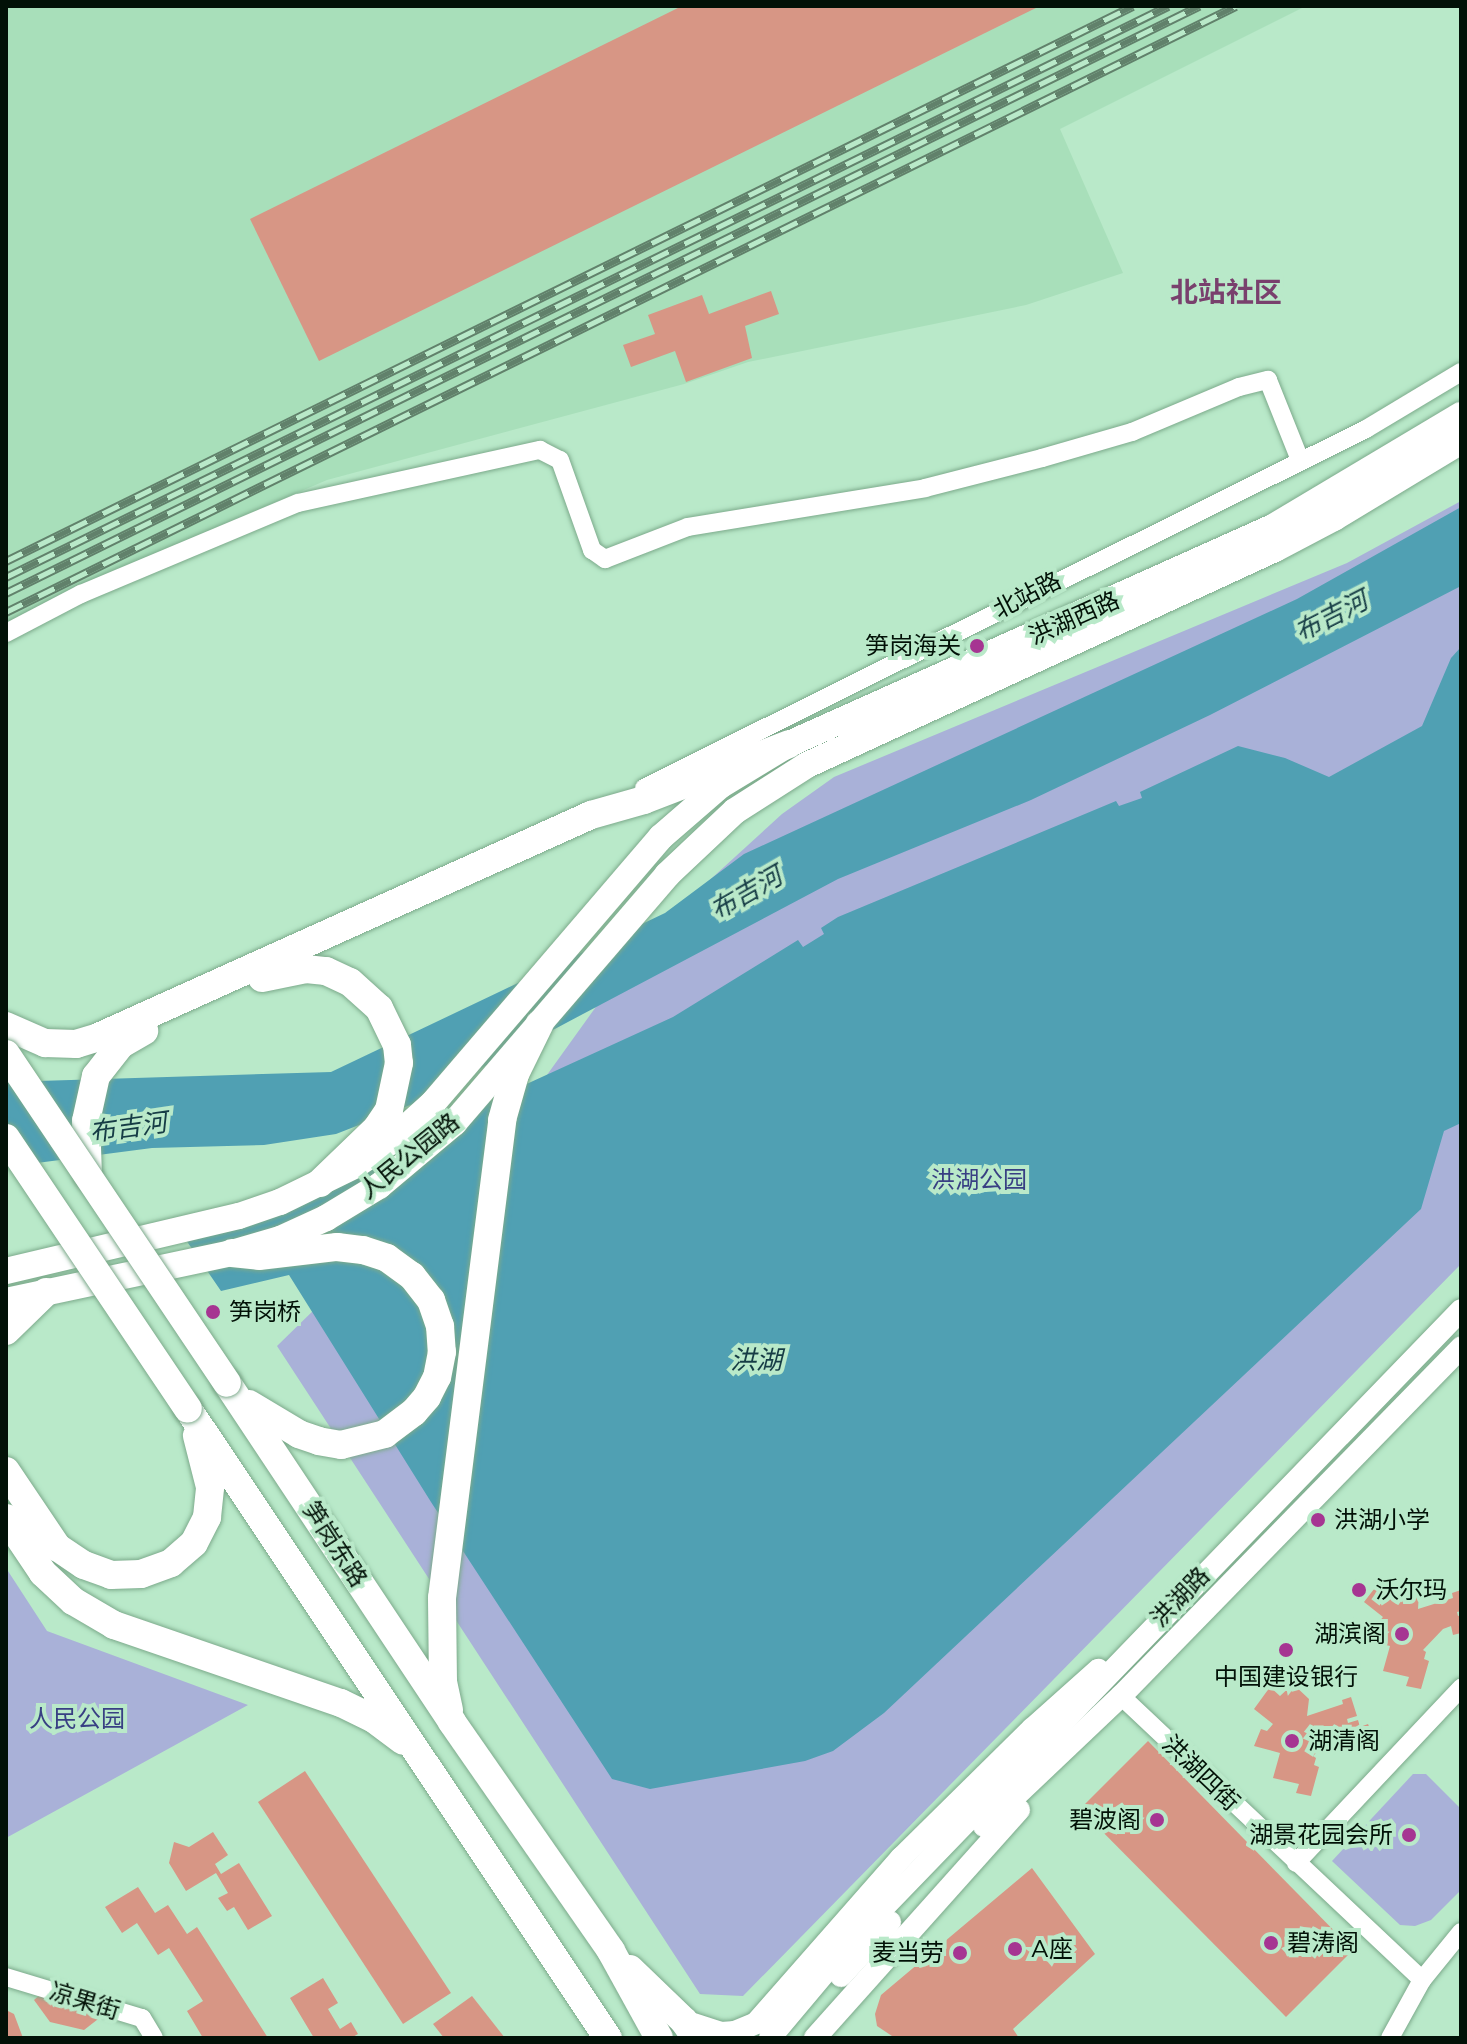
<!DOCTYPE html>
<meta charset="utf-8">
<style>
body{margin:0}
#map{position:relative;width:1467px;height:2044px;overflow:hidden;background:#b9e9c9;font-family:Mulish,"Noto Sans SC",sans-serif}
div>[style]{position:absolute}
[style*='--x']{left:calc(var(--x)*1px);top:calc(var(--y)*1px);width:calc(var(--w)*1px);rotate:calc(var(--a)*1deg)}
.built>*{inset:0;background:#a8dfba}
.green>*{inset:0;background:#a9b1d8}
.water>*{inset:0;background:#50a0b3}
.building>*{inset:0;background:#d79685}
.roads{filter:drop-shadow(0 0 2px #7caa8b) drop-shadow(0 0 2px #7caa8b)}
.minor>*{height:18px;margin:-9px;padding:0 9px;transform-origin:9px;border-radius:9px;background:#fff}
.tertiary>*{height:22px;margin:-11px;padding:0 11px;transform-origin:11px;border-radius:11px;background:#fff}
.secondary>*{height:26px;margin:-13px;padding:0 13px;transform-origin:13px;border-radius:13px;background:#fff}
.primary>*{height:28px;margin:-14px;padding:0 14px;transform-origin:14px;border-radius:14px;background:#fff}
.rail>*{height:9px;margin-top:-4.5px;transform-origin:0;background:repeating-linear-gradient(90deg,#b9e9c9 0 18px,#61816b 0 36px);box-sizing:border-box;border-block:2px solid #61816b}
.bridges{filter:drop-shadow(0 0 2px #7caa8b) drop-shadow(0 0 2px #7caa8b)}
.primary-bridge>*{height:28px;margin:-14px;padding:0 14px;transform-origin:14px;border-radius:14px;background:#fff}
.dots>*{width:22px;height:22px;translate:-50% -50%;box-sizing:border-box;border:4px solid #b9e9c9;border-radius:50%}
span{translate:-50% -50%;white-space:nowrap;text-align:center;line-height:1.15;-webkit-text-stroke:8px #b9e9c9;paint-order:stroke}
.street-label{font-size:24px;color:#021107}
.poi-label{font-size:24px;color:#021107}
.right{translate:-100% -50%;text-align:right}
.left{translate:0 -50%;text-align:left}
.park-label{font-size:24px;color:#383f83}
.water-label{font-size:26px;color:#163c45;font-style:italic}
.quarter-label{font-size:28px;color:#79406d;font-weight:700}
.frame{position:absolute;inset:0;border:8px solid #021107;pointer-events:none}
</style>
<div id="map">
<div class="built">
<div style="clip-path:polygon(6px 6px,1306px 6px,1060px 129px,1123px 273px,1026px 305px,748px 362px,684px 384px,327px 480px,143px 559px,6px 627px)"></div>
</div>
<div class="green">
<div style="clip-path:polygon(1461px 501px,1461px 1264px,743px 1996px,700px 1994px,277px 1346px,529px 1100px,603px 997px,690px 898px,782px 814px,834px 777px,1347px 563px)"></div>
<div style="clip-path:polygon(6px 1568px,47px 1631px,248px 1705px,6px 1838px)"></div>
<div style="clip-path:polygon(1413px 1774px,1426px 1774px,1461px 1809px,1461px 1890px,1431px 1920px,1415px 1926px,1400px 1925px,1332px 1861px)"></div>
</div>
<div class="water">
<div style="clip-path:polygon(1461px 507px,1461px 586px,1210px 715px,1031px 800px,838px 879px,413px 1104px,336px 1134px,264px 1145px,152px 1148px,6px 1167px,6px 1082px,331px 1072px,665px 913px,744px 854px,1297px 599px)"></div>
<div style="clip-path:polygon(1461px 647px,1461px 1123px,1444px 1131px,1421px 1209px,884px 1713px,833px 1751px,805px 1761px,650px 1789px,612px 1779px,431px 1502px,289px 1275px,221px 1291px,186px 1240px,673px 1017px,798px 940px,803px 947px,824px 934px,821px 928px,838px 917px,1116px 801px,1119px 806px,1142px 798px,1140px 792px,1238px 746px,1285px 758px,1329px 777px,1422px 726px,1451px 658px)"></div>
</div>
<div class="building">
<div style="clip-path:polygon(682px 6px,1040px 6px,319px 361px,250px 219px)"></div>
<div style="clip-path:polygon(771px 291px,779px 314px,745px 326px,752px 358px,686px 382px,675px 351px,631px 367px,623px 345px,655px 334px,648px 315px,702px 295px,709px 314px)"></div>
<div style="clip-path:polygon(1403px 1577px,1419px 1592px,1418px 1609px,1453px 1598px,1452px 1593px,1461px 1590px,1461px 1611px,1457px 1612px,1458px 1616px,1461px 1615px,1461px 1633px,1453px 1635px,1451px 1626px,1443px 1629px,1423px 1650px,1426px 1652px,1424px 1659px,1429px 1661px,1421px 1689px,1406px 1686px,1409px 1677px,1383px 1671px,1390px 1646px,1365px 1640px,1371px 1622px,1377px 1624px,1383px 1617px,1364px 1602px,1381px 1580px,1390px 1589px)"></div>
<div style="clip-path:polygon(1293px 1684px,1309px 1699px,1307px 1716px,1343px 1704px,1342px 1700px,1351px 1697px,1357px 1716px,1347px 1719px,1348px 1723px,1358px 1720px,1360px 1727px,1368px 1724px,1372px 1734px,1343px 1742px,1341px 1733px,1333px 1736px,1313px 1756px,1316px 1758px,1314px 1765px,1319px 1767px,1311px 1796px,1296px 1793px,1299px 1784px,1273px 1778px,1280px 1753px,1254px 1746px,1261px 1729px,1267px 1731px,1273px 1724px,1254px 1709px,1270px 1687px,1280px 1696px)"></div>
<div style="clip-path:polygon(1148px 1741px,1353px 1950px,1286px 2017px,1080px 1809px)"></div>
<div style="clip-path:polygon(305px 1771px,451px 1993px,403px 2024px,258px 1802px)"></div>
<div style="clip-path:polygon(213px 1832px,228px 1855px,215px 1864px,221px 1874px,239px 1863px,272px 1916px,248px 1930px,234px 1907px,227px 1911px,218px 1898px,228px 1893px,216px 1873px,186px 1891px,169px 1863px,174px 1842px,189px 1847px)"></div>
<div style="clip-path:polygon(1032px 1868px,1095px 1954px,1013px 2029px,1019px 2038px,895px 2038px,877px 2026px,875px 2014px,881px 1995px)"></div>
<div style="clip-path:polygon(138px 1887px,155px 1913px,168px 1905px,187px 1934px,197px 1927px,268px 2038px,203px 2038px,187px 2011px,203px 2001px,169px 1948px,158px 1955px,137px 1923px,122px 1933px,105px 1907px)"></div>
<div style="clip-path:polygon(323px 1978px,338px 2003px,328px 2009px,340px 2029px,351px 2022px,358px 2034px,351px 2038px,314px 2038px,290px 1998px)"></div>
<div style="clip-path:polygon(43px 1992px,90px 2000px,102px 2016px,84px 2030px,50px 2022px,34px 2000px)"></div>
<div style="clip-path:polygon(472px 1996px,505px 2038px,444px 2038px,433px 2024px)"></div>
<div style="clip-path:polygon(6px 2010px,14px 2014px,23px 2038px,6px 2038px)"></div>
</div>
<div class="roads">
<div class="minor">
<div style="--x:6;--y:633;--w:85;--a:-27.5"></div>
<div style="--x:81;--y:594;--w:235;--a:-22.8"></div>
<div style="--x:298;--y:503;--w:248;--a:-12.4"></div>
<div style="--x:540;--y:450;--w:22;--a:27"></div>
<div style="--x:560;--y:460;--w:96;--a:70.4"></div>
<div style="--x:592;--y:550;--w:16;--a:35"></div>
<div style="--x:605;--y:559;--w:89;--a:-21.1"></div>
<div style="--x:688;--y:527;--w:240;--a:-9.3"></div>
<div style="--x:925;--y:488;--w:121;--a:-14.4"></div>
<div style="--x:1042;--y:458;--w:94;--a:-16.1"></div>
<div style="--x:1132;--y:432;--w:116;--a:-22.8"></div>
<div style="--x:1239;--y:387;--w:30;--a:-14"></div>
<div style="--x:1268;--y:380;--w:86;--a:68.2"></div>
<div style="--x:644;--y:788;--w:806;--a:-26.44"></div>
<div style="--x:1366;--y:429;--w:111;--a:-31"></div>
<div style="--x:1121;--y:1696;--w:414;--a:43.3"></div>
<div style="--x:1296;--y:1863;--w:241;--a:-46.7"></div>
<div style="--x:6;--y:1977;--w:142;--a:16.8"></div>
<div style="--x:142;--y:2018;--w:23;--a:59"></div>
<div style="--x:1390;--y:2038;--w:66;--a:-61.1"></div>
<div style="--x:1422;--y:1980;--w:62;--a:-50.9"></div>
</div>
<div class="tertiary">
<div style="--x:984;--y:1826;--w:189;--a:-43.5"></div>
<div style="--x:1121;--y:1696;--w:487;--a:-45.7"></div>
<div style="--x:841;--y:1976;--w:73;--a:-47.8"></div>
<div style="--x:684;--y:2021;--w:39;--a:18"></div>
<div style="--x:721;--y:2033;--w:14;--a:-4"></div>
<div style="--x:735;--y:2032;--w:23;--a:-23"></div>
<div style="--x:756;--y:2023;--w:220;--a:-48.7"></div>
<div style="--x:901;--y:1858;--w:184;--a:-44.6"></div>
<div style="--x:1032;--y:1729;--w:89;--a:-41.8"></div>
<div style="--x:770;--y:2038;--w:131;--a:-50"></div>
<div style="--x:854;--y:1938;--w:873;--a:-45.97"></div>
<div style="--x:815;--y:2038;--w:306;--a:-48.2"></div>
</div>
<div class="secondary">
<div style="--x:6;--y:1271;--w:239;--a:-13.3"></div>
<div style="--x:239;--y:1216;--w:43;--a:-18.9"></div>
<div style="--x:280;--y:1202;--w:85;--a:-26"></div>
<div style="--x:356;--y:1165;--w:41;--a:-34.1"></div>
<div style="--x:390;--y:1142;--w:58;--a:-42.2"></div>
<div style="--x:433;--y:1103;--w:350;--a:-49.4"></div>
<div style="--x:661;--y:837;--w:79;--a:-40.9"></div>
<div style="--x:721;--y:785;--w:79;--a:-31.1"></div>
<div style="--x:789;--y:744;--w:530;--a:-24.15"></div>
<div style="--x:1273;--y:527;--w:219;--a:-30.8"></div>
<div style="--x:6;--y:1301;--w:231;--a:-12"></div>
<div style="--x:232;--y:1253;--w:50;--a:-16.3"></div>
<div style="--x:280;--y:1239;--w:51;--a:-24.5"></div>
<div style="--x:326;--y:1218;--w:62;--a:-31.1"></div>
<div style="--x:379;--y:1186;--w:98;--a:-40"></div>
<div style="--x:454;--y:1123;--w:327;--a:-49.3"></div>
<div style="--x:667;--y:875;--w:93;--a:-43.3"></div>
<div style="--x:735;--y:811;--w:85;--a:-32.6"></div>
<div style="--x:807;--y:765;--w:515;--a:-24.78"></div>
<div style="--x:1275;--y:549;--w:67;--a:-27.7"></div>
<div style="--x:1334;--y:518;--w:149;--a:-31.2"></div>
</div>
<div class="primary">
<div style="--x:262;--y:978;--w:45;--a:-11.6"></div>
<div style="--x:306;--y:969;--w:20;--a:6"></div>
<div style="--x:326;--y:971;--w:26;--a:25"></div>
<div style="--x:350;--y:982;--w:39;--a:42"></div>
<div style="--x:379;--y:1008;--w:41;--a:64.1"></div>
<div style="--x:397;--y:1045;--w:18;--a:84"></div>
<div style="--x:399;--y:1063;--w:48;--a:102"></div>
<div style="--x:389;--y:1110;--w:22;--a:124"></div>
<div style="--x:377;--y:1128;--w:79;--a:136"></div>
<div style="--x:6;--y:1026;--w:43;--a:23.6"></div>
<div style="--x:45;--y:1043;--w:31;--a:2"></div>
<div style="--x:76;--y:1044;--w:21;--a:-17"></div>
<div style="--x:96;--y:1038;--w:543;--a:-24.25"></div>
<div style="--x:591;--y:815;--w:55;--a:-15.8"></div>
<div style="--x:644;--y:800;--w:155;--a:-21.1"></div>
<div style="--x:88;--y:1175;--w:54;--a:-92.1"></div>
<div style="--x:86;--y:1121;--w:46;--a:-77.5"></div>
<div style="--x:96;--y:1076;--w:39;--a:-52"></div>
<div style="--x:120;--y:1045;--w:28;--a:-30"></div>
<div style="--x:232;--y:1253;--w:27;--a:6"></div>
<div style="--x:259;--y:1256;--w:79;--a:-6.6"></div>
<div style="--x:337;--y:1247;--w:26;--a:7"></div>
<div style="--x:363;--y:1250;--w:25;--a:18"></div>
<div style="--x:387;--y:1258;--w:31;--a:36"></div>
<div style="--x:412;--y:1276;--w:31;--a:52"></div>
<div style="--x:431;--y:1300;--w:28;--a:71"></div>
<div style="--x:440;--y:1326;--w:26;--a:86"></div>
<div style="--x:442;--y:1352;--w:25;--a:101"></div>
<div style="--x:437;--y:1377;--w:22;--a:117"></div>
<div style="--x:427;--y:1397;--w:20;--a:131"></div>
<div style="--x:414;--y:1412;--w:36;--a:143"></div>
<div style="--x:385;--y:1434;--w:45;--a:166"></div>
<div style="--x:341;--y:1445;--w:22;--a:-170"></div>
<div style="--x:319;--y:1441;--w:21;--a:-161"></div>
<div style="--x:299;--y:1434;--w:58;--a:-149"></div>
<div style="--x:6;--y:1331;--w:56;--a:-44.3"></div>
<div style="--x:227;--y:1383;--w:407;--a:56.4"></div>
<div style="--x:452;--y:1722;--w:279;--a:55.2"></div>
<div style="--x:611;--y:1951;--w:99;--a:61.1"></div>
<div style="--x:188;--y:1409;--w:756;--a:56.27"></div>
<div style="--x:6;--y:1471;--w:92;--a:56.1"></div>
<div style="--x:57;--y:1547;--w:32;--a:34"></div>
<div style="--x:84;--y:1565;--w:29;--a:20"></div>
<div style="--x:111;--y:1575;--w:30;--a:-2"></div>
<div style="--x:141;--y:1574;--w:32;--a:-20"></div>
<div style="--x:171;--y:1563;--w:30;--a:-41"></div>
<div style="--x:194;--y:1543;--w:29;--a:-63"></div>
<div style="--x:207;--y:1517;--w:30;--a:-84"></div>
<div style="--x:210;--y:1487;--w:53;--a:-104.3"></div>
<div style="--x:6;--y:1518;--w:66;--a:56.1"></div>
<div style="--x:43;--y:1573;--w:41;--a:43"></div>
<div style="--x:73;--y:1601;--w:48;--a:30.3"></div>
<div style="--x:114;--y:1625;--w:240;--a:19"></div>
<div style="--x:341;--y:1703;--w:37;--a:26"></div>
<div style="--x:374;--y:1719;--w:36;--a:37"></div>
<div style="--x:449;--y:1710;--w:29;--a:-102"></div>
<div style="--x:443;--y:1682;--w:84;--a:-90.7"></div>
<div style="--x:442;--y:1598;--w:482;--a:-82.8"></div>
<div style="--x:502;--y:1120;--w:48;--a:-74.2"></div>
<div style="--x:515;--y:1074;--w:55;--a:-63.9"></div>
<div style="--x:630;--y:1969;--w:75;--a:43.9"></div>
<div style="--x:684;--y:2021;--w:21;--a:55"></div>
</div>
</div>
<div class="rail">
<div style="--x:6;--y:561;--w:1256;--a:-26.22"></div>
<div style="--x:6;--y:577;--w:1295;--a:-26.17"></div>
<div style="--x:6;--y:593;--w:1330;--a:-26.2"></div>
<div style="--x:6;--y:612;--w:1371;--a:-26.23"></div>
</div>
<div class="bridges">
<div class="primary-bridge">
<div style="--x:6;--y:1054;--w:396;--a:56.1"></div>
<div style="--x:6;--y:1138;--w:326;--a:56.1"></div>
</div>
</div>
<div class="dots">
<div style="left:977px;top:646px;background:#a63592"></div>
<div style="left:213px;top:1312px;background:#a63592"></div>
<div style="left:1318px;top:1520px;background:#a63592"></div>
<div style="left:1359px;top:1590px;background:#a63592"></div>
<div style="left:1402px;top:1634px;background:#a63592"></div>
<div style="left:1286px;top:1650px;background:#a63592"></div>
<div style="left:1292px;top:1741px;background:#a63592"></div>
<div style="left:1157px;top:1820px;background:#a63592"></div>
<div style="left:1409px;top:1835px;background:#a63592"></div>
<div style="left:1271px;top:1943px;background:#a63592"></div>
<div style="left:1015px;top:1949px;background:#a63592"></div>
<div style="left:960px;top:1953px;background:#a63592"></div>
</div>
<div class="street-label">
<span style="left:1027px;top:595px;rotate:-27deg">北站路</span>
<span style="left:1074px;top:618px;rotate:-24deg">洪湖西路</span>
<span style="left:409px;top:1156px;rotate:-39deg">人民公园路</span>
<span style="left:335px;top:1544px;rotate:57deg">笋岗东路</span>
<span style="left:1180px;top:1597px;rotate:-46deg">洪湖路</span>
<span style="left:1201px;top:1773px;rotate:44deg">洪湖四街</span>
<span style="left:85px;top:2001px;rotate:17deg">凉果街</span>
</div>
<div class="poi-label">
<span class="right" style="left:961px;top:646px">笋岗海关</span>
<span class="left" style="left:229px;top:1312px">笋岗桥</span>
<span class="left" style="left:1334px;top:1520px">洪湖小学</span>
<span class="left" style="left:1375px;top:1590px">沃尔玛</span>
<span class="right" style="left:1386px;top:1634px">湖滨阁</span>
<span style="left:1286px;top:1677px">中国建设银行</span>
<span class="left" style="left:1308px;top:1741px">湖清阁</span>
<span class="right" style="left:1141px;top:1820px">碧波阁</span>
<span class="right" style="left:1393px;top:1835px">湖景花园会所</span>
<span class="left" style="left:1287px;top:1943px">碧涛阁</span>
<span class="left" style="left:1031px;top:1949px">A座</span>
<span class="right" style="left:944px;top:1953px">麦当劳</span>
</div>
<div class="park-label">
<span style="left:979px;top:1180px">洪湖公园</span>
<span style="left:77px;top:1719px">人民公园</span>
</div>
<div class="water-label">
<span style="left:1331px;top:616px;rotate:-27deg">布吉河</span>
<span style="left:746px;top:893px;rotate:-30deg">布吉河</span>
<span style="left:128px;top:1127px;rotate:-8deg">布吉河</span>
<span style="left:756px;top:1360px">洪湖</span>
</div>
<div class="quarter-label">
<span style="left:1226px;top:292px">北站社区</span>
</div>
<div class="frame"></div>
</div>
